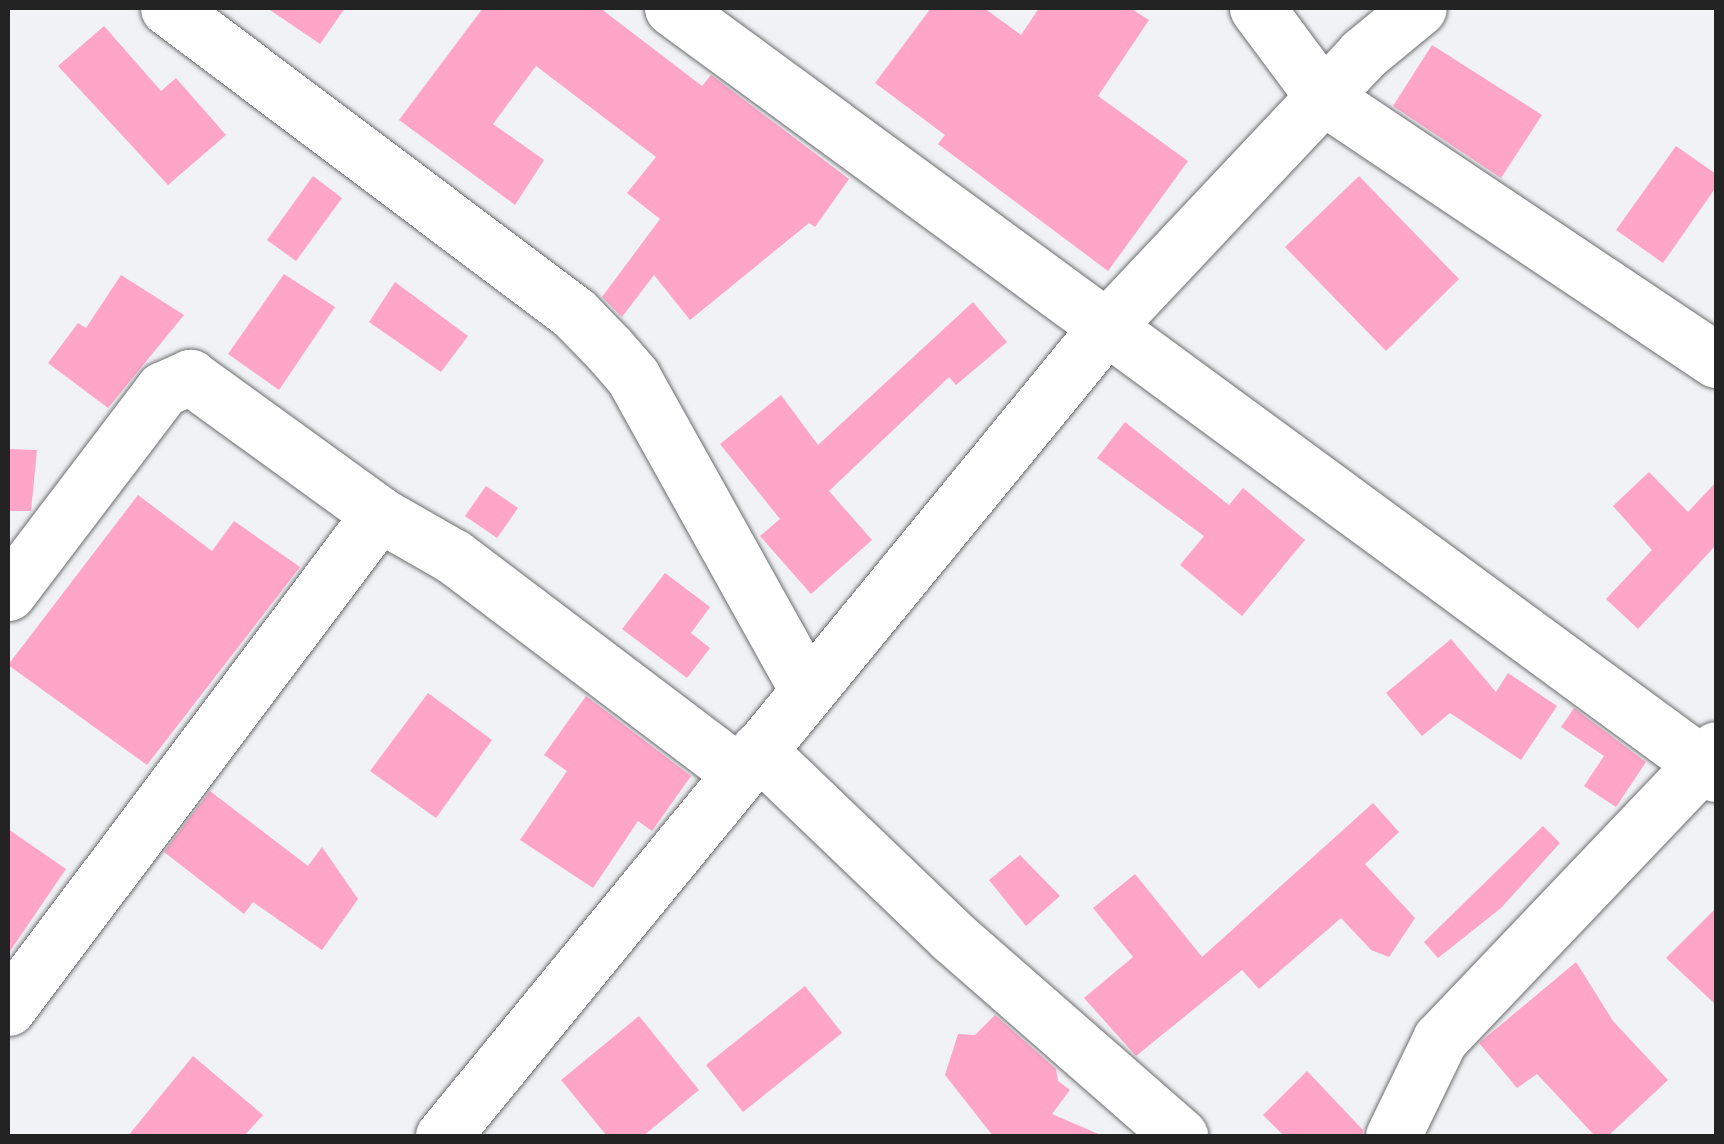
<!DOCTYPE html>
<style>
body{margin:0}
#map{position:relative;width:1724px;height:1144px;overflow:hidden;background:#f0f2f5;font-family:Lora,serif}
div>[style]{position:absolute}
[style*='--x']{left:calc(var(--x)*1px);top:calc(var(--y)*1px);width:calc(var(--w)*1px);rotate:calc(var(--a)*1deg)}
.building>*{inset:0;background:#ffa5c8}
.roads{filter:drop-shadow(0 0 2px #6c6d70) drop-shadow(0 0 2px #6c6d70)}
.minor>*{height:55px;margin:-27.5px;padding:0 27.5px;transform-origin:27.5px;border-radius:27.5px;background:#fff}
span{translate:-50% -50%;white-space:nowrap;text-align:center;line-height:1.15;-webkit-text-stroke:9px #fff;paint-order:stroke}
.frame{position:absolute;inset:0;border:10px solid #232324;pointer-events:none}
</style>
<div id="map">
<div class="building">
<div style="clip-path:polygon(267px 8px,345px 8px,320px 44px)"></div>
<div style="clip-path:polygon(483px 8px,600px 8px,702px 86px,711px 75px,849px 179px,815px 227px,809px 223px,690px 320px,654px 275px,622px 317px,602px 297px,660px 219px,627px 193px,656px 157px,536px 66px,493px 124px,544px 160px,515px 205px,399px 120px)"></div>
<div style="clip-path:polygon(931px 8px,984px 8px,1021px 35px,1039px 8px,1130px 8px,1149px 20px,1098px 96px,1188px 161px,1108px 271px,938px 144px,945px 135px,875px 83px)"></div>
<div style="clip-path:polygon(104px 26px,161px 91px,176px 78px,226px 135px,168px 185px,58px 66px)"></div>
<div style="clip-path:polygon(1432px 45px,1542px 115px,1501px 178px,1393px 106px)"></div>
<div style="clip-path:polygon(1676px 146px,1716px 174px,1716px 187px,1663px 263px,1616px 230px)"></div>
<div style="clip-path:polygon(313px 176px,342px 198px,296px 261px,267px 240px)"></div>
<div style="clip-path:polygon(1359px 176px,1459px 279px,1386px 351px,1285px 247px)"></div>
<div style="clip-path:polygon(284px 274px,335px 307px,279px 390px,228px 354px)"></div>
<div style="clip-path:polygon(121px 275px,184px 315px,108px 408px,48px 363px,78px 323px,86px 328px)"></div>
<div style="clip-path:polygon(395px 282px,468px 336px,441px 372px,369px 322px)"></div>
<div style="clip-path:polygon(973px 302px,1007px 342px,956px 385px,949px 377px,829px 491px,872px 540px,811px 594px,760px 536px,780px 519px,720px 444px,781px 395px,818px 445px)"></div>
<div style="clip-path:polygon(1125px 422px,1229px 505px,1243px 488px,1305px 540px,1242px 616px,1180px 565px,1204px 536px,1097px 458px)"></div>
<div style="clip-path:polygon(8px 449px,37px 450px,31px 511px,8px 511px)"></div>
<div style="clip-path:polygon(1649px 472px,1688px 512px,1716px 482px,1716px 545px,1638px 629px,1606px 599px,1652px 550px,1613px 506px)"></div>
<div style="clip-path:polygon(486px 486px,518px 508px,497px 538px,465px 516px)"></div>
<div style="clip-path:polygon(138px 495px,212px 551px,234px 521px,300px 567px,147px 765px,8px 665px)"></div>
<div style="clip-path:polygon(665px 573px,710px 607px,691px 633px,710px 648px,687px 678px,622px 629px)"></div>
<div style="clip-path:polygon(1451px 639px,1496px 692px,1508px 673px,1557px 706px,1521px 760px,1450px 713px,1422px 736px,1386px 693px)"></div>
<div style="clip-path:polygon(428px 693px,492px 740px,436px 818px,370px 771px)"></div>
<div style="clip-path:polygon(586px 696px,691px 776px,652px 831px,638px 821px,593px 888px,520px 840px,567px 771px,544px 755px)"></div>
<div style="clip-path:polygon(1574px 708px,1646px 762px,1616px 807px,1584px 786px,1604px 756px,1561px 727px)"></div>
<div style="clip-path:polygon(210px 791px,308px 866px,322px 847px,358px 899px,322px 950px,253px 902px,244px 914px,164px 852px)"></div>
<div style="clip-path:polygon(1373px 803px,1399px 832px,1365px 864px,1415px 918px,1389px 957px,1371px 950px,1341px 918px,1259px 989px,1242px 970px,1136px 1056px,1084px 998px,1133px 957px,1093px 908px,1135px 874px,1202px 957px)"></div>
<div style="clip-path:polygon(1543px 826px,1560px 843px,1501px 908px,1438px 958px,1424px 942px)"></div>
<div style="clip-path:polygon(8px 829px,66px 869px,8px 954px)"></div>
<div style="clip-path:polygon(1020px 855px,1060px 896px,1026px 926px,989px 880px)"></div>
<div style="clip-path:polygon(1716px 908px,1716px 1005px,1666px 958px)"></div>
<div style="clip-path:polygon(1576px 962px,1613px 1021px,1668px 1080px,1608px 1136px,1595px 1136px,1537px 1074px,1517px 1088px,1479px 1043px)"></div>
<div style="clip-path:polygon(805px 986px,842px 1033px,743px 1112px,706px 1065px)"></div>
<div style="clip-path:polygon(995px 1015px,1056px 1069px,1058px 1081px,1070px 1090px,1052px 1114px,1103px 1136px,993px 1136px,945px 1075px,958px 1034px,975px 1035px)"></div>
<div style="clip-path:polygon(639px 1016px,699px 1090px,643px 1136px,607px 1136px,561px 1080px)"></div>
<div style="clip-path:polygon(193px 1056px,263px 1115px,244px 1136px,128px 1136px)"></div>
<div style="clip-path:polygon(1307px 1071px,1363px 1130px,1362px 1136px,1284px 1136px,1263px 1115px)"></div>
</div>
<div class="roads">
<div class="minor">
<div style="--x:168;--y:8;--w:508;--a:36.92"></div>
<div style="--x:574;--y:313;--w:50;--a:45.8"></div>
<div style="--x:609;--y:349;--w:37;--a:49"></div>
<div style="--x:633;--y:377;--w:357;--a:60.9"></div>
<div style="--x:672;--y:8;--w:1295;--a:36.27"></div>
<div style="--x:1257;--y:8;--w:111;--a:53.4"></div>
<div style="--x:1323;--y:97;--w:473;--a:33.8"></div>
<div style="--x:8;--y:593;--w:256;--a:-52.8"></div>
<div style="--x:163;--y:389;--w:30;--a:-24"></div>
<div style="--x:190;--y:377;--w:233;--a:35.9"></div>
<div style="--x:379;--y:514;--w:86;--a:29.8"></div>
<div style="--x:454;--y:557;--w:356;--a:37.1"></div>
<div style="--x:758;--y:750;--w:270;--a:43.8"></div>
<div style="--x:953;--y:937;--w:302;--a:41.2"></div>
<div style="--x:8;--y:1008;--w:618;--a:-53.09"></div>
<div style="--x:443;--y:1136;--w:1049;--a:-50.65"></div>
<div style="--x:1108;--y:325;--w:372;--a:-46.7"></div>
<div style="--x:1363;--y:54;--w:72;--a:-39.4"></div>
<div style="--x:1393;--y:1136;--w:108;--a:-64.1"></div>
<div style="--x:1440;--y:1039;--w:400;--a:-46.4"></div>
</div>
</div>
<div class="frame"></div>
</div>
